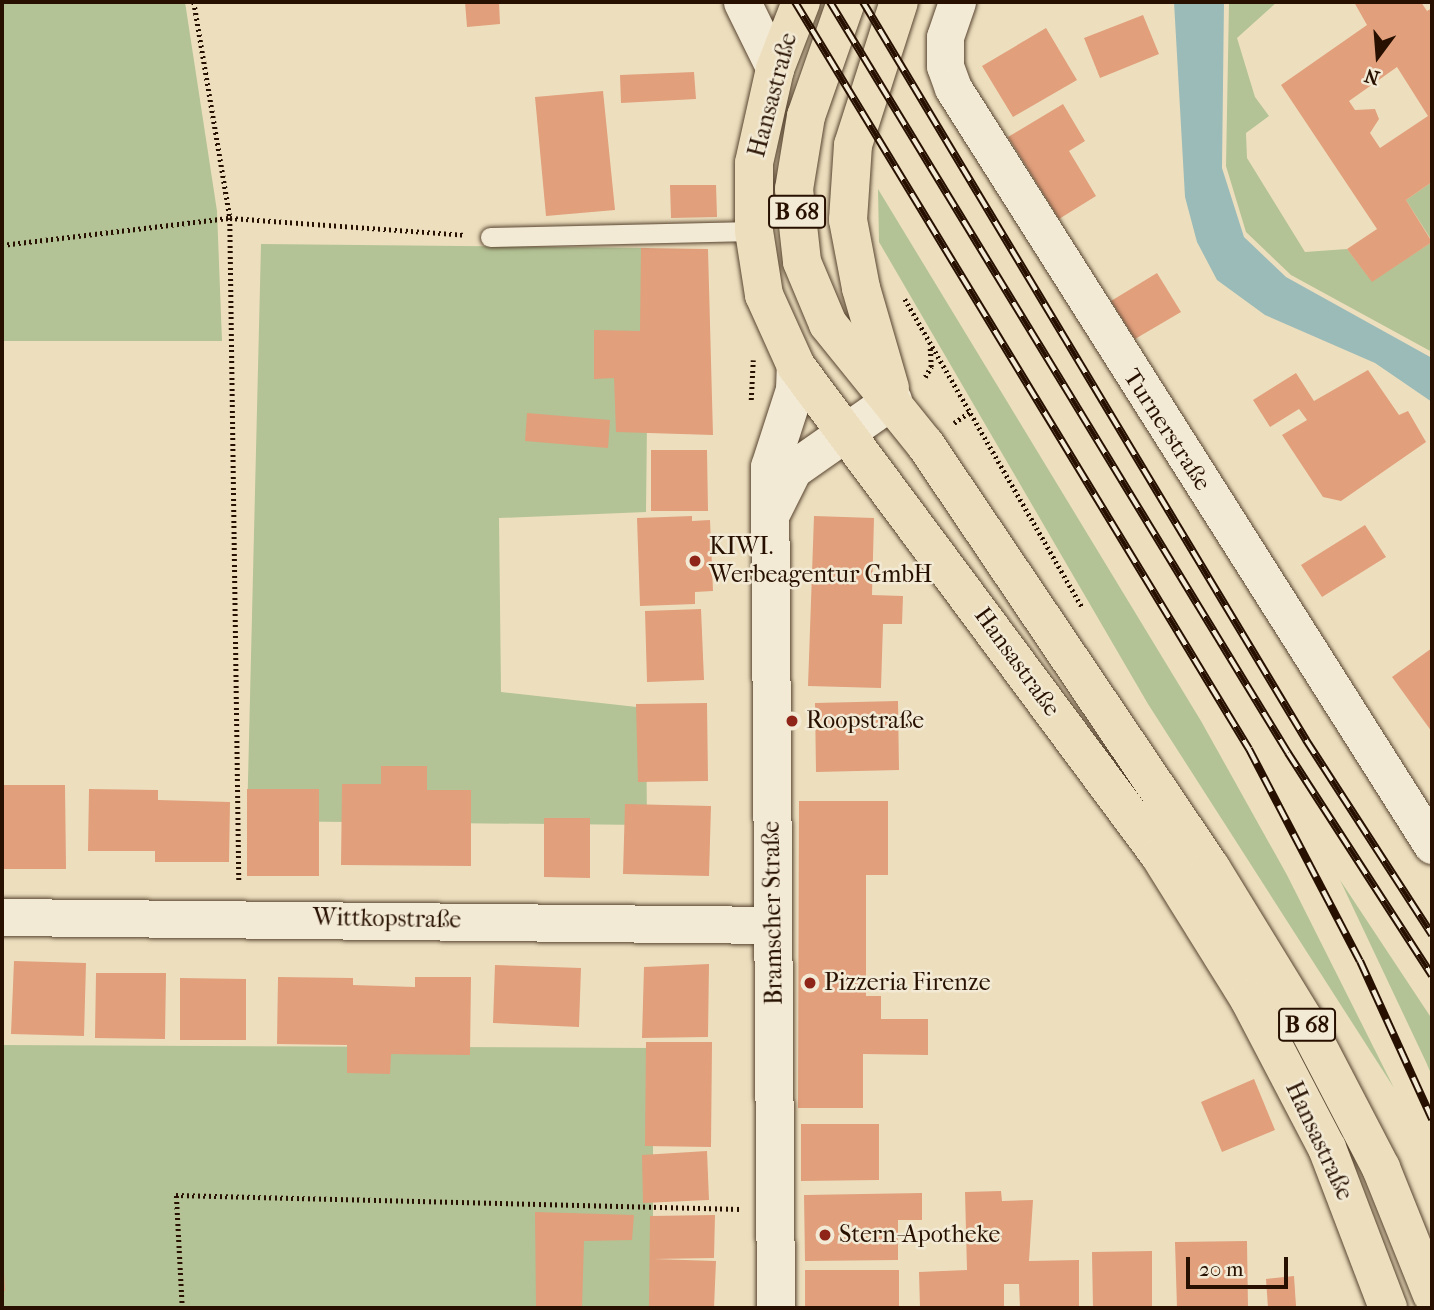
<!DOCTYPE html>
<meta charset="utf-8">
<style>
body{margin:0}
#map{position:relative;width:1434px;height:1310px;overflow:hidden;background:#eddfbe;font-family:"IM FELL French Canon",serif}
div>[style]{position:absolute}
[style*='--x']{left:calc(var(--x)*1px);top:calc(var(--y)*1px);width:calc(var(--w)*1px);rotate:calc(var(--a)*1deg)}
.green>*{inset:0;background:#b3c395}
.water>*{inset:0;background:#9bbbb8}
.building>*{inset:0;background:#e19f7c}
.path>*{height:4.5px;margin-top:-2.25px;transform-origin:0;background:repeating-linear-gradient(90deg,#271000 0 2px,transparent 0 5.5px)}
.roads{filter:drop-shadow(0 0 2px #584430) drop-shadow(0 0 2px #584430)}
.service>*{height:19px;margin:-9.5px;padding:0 9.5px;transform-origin:9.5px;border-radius:9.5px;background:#f3ead5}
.minor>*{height:37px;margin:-18.5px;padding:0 18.5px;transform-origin:18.5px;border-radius:18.5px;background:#f3ead5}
.tertiary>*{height:38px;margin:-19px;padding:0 19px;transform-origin:19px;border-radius:19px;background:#f3ead5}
.primary>*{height:38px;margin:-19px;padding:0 19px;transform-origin:19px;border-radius:19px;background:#eddfbe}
.rail>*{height:8px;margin-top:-4px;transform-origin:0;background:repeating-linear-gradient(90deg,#f3ead5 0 16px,#271000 0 32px);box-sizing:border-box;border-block:2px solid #271000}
.dots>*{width:19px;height:19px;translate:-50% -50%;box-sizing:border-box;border:4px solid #f3ead5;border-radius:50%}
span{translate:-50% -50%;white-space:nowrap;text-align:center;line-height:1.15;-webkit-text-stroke:5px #f3ead5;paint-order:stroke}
.shield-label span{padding:2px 5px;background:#f3ead5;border:2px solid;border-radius:5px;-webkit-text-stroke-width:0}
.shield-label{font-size:23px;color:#271000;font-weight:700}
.street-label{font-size:24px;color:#271000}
.poi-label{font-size:24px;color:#271000}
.left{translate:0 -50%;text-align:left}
.frame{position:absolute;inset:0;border:4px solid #271000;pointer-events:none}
.north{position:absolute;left:1343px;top:21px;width:70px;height:70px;-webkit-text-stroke:5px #f3ead5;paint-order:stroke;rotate:196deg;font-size:19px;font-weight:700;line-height:28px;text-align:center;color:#271000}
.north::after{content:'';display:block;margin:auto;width:24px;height:32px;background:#271000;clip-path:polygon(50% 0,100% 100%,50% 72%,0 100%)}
.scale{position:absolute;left:1186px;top:1257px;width:102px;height:32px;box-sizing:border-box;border:4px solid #271000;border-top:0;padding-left:9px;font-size:21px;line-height:24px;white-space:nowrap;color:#271000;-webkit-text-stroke:5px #f3ead5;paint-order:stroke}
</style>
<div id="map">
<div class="green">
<div style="clip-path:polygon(2px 2px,185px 2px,217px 211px,222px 341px,2px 341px)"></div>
<div style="clip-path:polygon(1229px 2px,1277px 2px,1237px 38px,1255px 97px,1269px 116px,1246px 133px,1247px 158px,1305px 252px,1347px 249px,1372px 281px,1432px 242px,1432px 352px,1291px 275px,1246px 232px,1226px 166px)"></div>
<div style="clip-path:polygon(1432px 182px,1432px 241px,1406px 200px)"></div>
<div style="clip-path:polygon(878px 189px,1201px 721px,1287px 875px,1394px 1088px,1148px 704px,879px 242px)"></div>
<div style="clip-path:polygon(261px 244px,649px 248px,646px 512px,499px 518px,501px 692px,646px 708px,647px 825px,247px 821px)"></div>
<div style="clip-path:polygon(1340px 880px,1432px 1019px,1432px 1076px,1426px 1062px)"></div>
<div style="clip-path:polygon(2px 1045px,653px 1048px,653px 1308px,2px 1308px)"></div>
</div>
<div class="water">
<div style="clip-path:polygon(1174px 2px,1224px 2px,1222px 168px,1244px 237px,1286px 277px,1432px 358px,1432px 402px,1375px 363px,1265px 315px,1217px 280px,1197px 242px,1185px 197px)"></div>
</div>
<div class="building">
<div style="clip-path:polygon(465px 2px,499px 2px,500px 24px,467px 27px)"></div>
<div style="clip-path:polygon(evenodd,1354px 2px,1421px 2px,1427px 11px,1432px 8px,1432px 182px,1406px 200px,1432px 242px,1372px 282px,1347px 249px,1377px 229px,1281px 85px,1367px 25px,1354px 2px,1397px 67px,1428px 116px,1380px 148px,1370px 133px,1379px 119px,1375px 109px,1355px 110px,1349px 101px,1397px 67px)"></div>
<div style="clip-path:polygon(1143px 15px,1159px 54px,1100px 78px,1084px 38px)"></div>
<div style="clip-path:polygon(1046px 28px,1077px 80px,1013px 117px,982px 66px)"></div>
<div style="clip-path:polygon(694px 72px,696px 99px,621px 103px,620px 75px)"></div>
<div style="clip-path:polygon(603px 91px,615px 210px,546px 216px,535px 97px)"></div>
<div style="clip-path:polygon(1063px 104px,1085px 141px,1069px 151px,1096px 196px,1059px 219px,1008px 137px)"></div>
<div style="clip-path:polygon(670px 185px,716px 185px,717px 217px,671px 218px)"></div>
<div style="clip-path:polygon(641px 248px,708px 249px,713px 435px,616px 432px,614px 378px,594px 379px,594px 330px,640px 331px)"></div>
<div style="clip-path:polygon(1157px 273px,1181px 312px,1135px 339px,1111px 301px)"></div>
<div style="clip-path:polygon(1368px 370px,1399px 415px,1408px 411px,1426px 442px,1341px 501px,1323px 497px,1282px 435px,1307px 420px,1299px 409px,1270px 427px,1253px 400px,1296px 373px,1314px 401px)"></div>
<div style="clip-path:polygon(527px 413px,610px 420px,608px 448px,525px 441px)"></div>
<div style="clip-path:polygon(651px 450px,707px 450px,708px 511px,651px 511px)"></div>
<div style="clip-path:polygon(692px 516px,692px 521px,710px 520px,713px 591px,695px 592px,695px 604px,640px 606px,637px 518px)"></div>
<div style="clip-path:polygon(814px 516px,874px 518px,872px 595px,903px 596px,902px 624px,883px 624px,881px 688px,808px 686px)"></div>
<div style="clip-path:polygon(1365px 525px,1386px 557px,1322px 597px,1301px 565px)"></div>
<div style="clip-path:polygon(701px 609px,704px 680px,647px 682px,645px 611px)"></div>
<div style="clip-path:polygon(1432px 648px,1432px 732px,1392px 677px)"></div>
<div style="clip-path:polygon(898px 701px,899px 770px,816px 772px,815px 703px)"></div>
<div style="clip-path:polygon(707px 703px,708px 781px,638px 782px,636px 704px)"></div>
<div style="clip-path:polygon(381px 766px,427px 766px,427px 790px,471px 790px,471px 866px,341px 865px,342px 784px,381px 784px)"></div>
<div style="clip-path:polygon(2px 785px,65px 785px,66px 869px,2px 869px)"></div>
<div style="clip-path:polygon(89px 789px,158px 790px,158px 800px,230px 802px,229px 862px,155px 862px,155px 851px,88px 851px)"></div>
<div style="clip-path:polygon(247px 789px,319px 789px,319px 876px,247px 876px)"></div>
<div style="clip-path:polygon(799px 801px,888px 801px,888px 875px,866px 875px,866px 996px,881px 996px,881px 1019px,928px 1019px,928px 1055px,863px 1054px,863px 1108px,798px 1108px)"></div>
<div style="clip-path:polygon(625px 804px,711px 806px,709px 876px,623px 874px)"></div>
<div style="clip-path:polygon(544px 818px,590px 818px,590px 878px,544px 877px)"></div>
<div style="clip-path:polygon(14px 961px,86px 963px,84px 1036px,11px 1034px)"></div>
<div style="clip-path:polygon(709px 964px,708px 1037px,642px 1038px,644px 967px)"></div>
<div style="clip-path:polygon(495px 965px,581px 968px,579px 1027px,493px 1023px)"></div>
<div style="clip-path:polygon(96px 973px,166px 973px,165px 1039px,95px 1038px)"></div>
<div style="clip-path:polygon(278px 977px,353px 978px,353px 985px,415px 987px,415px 977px,471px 977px,470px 1055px,391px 1054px,390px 1074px,347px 1073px,347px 1045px,277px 1044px)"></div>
<div style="clip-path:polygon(180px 978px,246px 979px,246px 1040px,180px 1040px)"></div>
<div style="clip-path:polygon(646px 1042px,712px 1042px,711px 1147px,645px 1146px)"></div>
<div style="clip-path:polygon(1254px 1079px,1275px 1130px,1222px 1152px,1201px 1102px)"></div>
<div style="clip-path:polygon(801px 1124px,879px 1124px,879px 1180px,801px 1181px)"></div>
<div style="clip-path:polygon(707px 1151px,709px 1200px,643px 1203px,642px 1155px)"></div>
<div style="clip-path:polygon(1001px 1191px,1002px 1201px,1033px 1200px,1029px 1261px,1079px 1260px,1079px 1308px,1020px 1308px,1019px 1284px,1004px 1284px,1004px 1308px,920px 1308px,919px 1272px,967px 1270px,965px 1192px)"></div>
<div style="clip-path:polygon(922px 1193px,922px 1220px,898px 1220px,898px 1260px,805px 1261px,804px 1195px)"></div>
<div style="clip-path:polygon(535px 1212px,634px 1215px,632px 1240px,584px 1241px,582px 1308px,536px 1308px)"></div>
<div style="clip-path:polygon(715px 1215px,714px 1258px,654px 1259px,716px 1261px,714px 1308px,649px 1308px,650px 1216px)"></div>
<div style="clip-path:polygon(1247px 1241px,1248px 1308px,1177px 1308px,1175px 1242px)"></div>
<div style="clip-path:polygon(1152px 1251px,1152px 1308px,1093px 1308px,1092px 1252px)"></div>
<div style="clip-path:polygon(805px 1270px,899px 1270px,899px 1308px,805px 1308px)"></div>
<div style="clip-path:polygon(2px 1273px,4px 1273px,5px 1291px,2px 1291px)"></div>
<div style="clip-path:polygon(1294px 1276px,1296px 1306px,1268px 1308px,1266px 1279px)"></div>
</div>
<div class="path">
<div style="--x:194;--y:2;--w:219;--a:80.5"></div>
<div style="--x:230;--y:218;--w:665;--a:89.22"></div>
<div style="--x:2;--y:245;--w:230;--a:-6.8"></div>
<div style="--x:230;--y:218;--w:236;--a:4.1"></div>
<div style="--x:905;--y:299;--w:355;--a:60.1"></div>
<div style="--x:925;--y:377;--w:12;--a:-59"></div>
<div style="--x:931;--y:367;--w:21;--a:-93"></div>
<div style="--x:751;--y:400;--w:40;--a:-87.1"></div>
<div style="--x:954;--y:423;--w:19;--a:-35"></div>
<div style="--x:182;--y:1308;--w:113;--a:-93"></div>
<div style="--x:176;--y:1195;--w:565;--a:1.42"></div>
</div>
<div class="roads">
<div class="service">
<div style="--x:490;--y:237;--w:264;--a:-1.3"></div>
</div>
<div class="minor">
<div style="--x:742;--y:2;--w:75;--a:63.8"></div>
<div style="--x:957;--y:2;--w:37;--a:109"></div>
<div style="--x:945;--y:37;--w:29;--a:90"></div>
<div style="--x:945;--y:66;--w:23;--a:70"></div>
<div style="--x:953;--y:88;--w:896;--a:57.68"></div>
<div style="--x:2;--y:917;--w:771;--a:0.59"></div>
</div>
<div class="tertiary">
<div style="--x:772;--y:512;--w:47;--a:-63.4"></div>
<div style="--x:793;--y:470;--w:122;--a:-35"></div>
<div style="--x:776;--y:1308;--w:841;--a:-90.41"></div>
<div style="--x:770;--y:467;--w:81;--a:-72"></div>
<div style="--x:795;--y:390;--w:24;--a:-88"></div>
</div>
<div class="primary">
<div style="--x:801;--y:2;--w:72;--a:111.2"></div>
<div style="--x:775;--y:69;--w:96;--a:102.6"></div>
<div style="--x:754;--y:163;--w:68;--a:90"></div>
<div style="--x:754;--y:231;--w:65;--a:81.1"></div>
<div style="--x:764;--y:295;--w:78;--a:65.7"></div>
<div style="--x:796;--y:366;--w:610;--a:53.39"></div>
<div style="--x:1160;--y:856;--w:168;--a:58.1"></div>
<div style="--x:1249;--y:999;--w:168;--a:62.4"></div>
<div style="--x:1327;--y:1148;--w:171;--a:69.1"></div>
<div style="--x:846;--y:2;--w:121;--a:109.3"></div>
<div style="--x:806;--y:116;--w:74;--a:99.3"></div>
<div style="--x:794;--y:189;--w:73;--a:83.7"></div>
<div style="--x:802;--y:262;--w:67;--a:67.2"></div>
<div style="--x:828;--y:324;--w:154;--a:51.1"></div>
<div style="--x:925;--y:444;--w:511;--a:56"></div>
<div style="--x:1211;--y:868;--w:178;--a:58.5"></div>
<div style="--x:1304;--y:1020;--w:167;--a:62.5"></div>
<div style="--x:1381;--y:1168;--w:137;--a:68.1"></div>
<div style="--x:890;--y:388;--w:104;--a:-106.2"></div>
<div style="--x:861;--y:288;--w:69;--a:-100.8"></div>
<div style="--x:848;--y:220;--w:75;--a:-86.2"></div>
<div style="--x:853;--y:145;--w:150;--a:-72.2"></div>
</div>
</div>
<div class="rail">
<div style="--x:795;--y:2;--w:874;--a:58.71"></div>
<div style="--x:1249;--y:749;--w:239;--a:62.4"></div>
<div style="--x:1360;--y:961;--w:174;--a:65.5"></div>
<div style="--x:830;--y:2;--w:880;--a:58.62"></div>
<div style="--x:1288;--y:753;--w:265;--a:57.1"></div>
<div style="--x:863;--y:2;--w:861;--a:59.02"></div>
<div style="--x:1306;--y:740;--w:232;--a:57.1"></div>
</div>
<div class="dots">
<div style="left:695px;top:561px;background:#8f2418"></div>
<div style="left:792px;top:721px;background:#8f2418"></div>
<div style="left:810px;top:983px;background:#8f2418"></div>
<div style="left:825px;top:1235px;background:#8f2418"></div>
</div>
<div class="shield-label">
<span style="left:797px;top:212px">B 68</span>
<span style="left:1307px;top:1025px">B 68</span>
</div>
<div class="street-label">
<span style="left:773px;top:95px;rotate:-75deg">Hansastraße</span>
<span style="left:1167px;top:430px;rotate:57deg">Turnerstraße</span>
<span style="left:1017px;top:662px;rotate:54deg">Hansastraße</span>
<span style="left:773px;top:913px;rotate:-91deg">Bramscher Straße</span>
<span style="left:387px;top:919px;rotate:1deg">Wittkopstraße</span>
<span style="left:1319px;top:1141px;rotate:65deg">Hansastraße</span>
</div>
<div class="poi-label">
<span class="left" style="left:709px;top:561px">KIWI.<br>Werbeagentur GmbH</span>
<span class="left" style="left:806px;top:721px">Roopstraße</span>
<span class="left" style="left:824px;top:983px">Pizzeria Firenze</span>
<span class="left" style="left:839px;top:1235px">Stern-Apotheke</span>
</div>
<div class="frame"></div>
<div class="north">N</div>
<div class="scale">20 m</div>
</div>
